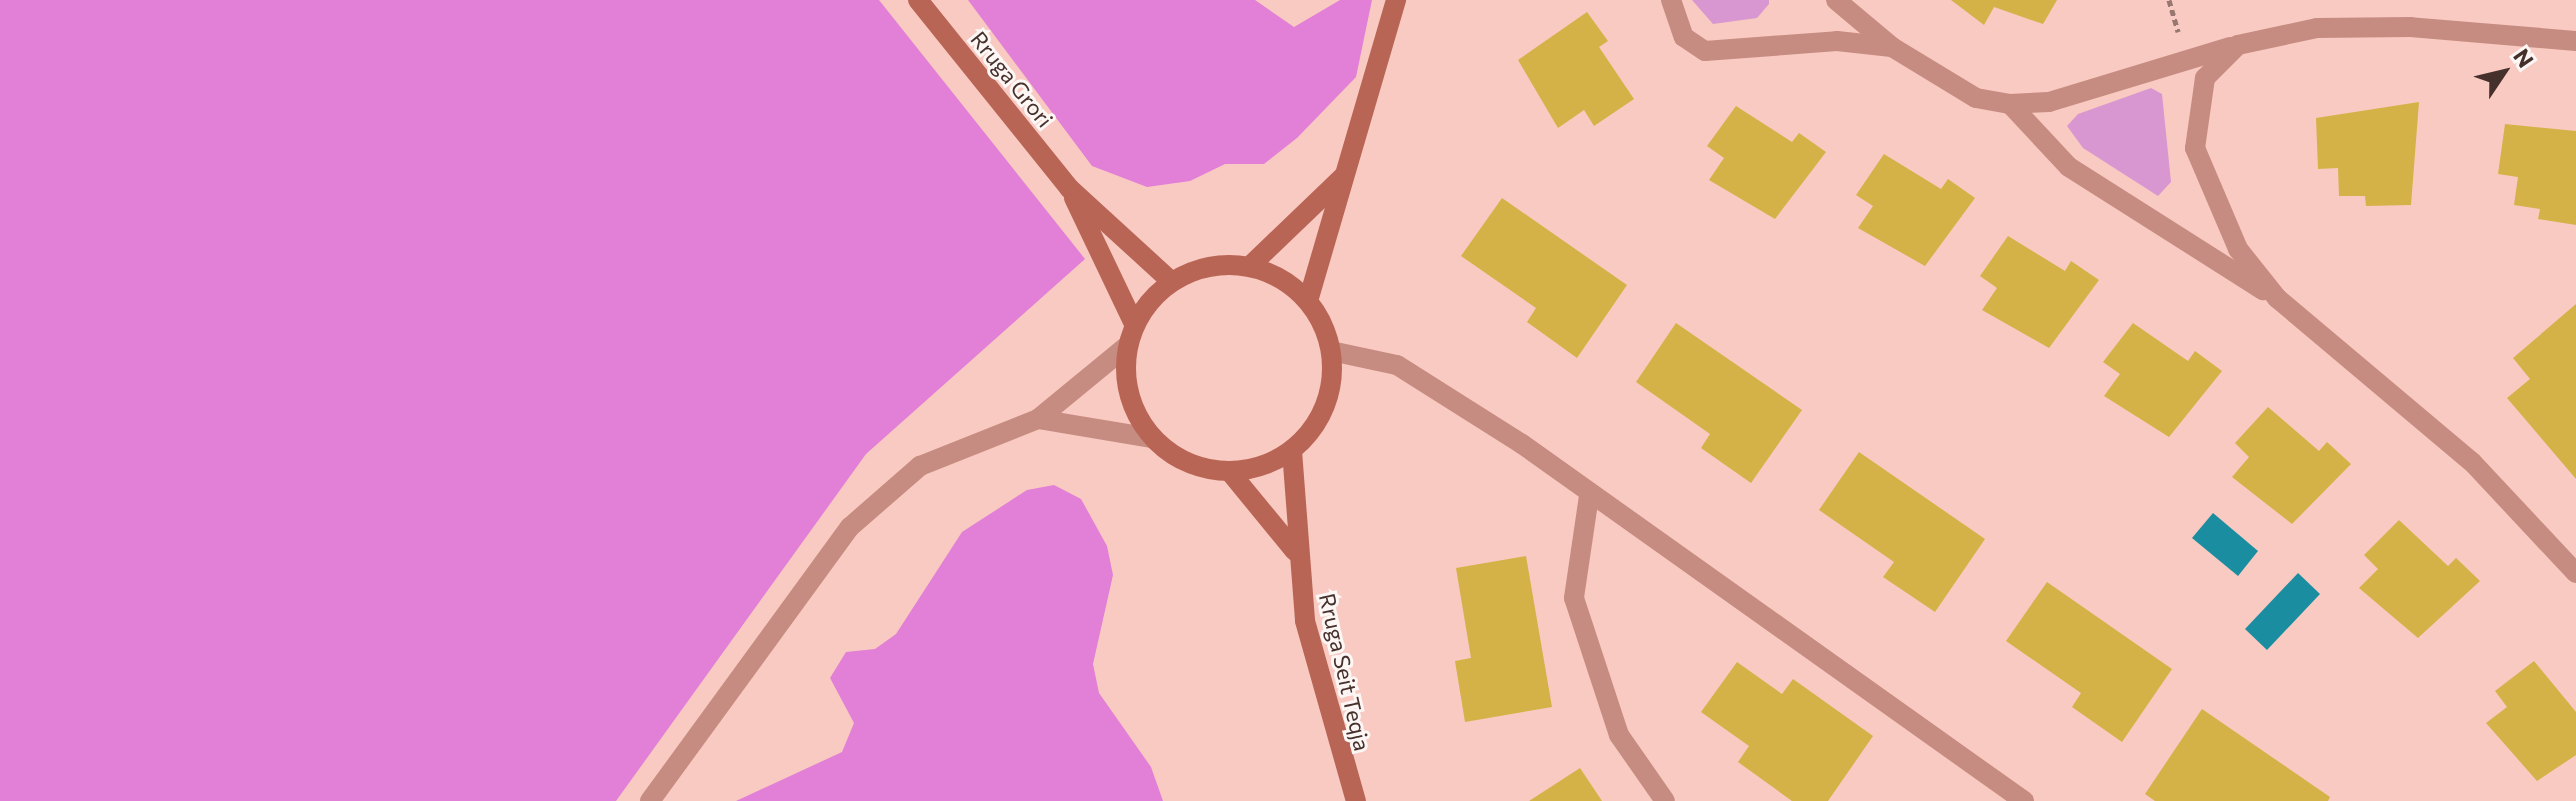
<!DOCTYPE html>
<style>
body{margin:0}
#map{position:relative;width:2576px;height:801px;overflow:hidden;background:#f9cac1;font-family:Commissioner,sans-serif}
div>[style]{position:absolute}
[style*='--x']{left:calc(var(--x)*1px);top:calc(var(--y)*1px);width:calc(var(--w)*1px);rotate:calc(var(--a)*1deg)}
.green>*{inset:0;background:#d997d1}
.forest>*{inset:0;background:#e27fd7}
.water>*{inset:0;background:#1b8da0}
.building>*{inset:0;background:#d4b248}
.path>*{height:5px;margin-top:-2.5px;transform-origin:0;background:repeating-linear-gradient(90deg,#987770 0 6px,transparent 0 10px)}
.street>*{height:20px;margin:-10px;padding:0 10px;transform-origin:10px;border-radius:10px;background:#c68c81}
.secondary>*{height:20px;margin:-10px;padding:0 10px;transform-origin:10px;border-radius:10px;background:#b96556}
.secondary>.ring{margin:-10px;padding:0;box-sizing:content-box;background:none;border:20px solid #b96556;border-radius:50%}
span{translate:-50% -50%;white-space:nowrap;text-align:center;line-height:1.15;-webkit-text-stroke:6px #fcf6f5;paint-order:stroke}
.street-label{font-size:22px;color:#46302b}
.north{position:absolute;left:2464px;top:32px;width:80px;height:80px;-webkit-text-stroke:6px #fcf6f5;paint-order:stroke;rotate:55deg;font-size:22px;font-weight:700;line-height:32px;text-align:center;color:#46302b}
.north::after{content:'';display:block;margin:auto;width:28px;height:36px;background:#46302b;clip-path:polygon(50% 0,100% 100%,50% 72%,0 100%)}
</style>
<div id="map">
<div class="green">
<div style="clip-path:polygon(1692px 0,1769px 0,1769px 4px,1757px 18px,1713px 24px)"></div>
<div style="clip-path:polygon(2151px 88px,2162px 94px,2171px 182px,2158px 196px,2083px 148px,2067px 126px,2078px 114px)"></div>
</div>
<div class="forest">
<div style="clip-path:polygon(0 0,879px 0,1085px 259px,866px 454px,616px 801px,0 801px)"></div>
<div style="clip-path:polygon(968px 0,1255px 0,1294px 27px,1340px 0,1372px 0,1356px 77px,1297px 138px,1264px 164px,1225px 164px,1190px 181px,1147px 187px,1092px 166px)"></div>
<div style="clip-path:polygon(1054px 485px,1081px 499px,1107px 546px,1113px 575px,1093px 664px,1099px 693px,1151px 767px,1163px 801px,736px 801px,842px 752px,854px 723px,830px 678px,846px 652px,875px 649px,896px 634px,962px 532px,1027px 490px)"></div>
</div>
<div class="water">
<div style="clip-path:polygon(2213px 513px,2258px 551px,2238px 576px,2192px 538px)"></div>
<div style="clip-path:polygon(2298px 573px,2320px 594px,2267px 650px,2245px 629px)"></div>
</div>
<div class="building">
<div style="clip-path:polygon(1951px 0,2057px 0,2043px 24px,1994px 7px,1984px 25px)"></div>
<div style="clip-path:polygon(1587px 12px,1608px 41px,1599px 47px,1634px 99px,1594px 126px,1584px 110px,1558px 128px,1518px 60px)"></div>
<div style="clip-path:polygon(2419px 102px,2411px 205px,2366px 206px,2365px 196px,2339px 196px,2338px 168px,2318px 169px,2316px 118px)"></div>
<div style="clip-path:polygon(1736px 106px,1792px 142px,1799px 133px,1826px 152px,1775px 219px,1709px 180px,1724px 158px,1707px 146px)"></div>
<div style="clip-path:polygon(2505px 124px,2576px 131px,2576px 225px,2538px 219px,2540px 209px,2514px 205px,2518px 177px,2498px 174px)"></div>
<div style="clip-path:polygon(1884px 154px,1941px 189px,1948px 179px,1975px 198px,1925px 266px,1858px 228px,1873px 206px,1856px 195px)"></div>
<div style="clip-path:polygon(1502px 198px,1627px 285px,1577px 358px,1527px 322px,1536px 308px,1461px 256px)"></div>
<div style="clip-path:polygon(2008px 236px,2065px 271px,2071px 261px,2099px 280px,2049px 348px,1982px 310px,1997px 288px,1980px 276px)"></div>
<div style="clip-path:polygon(2576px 304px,2576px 479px,2507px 398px,2530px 379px,2513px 358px)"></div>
<div style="clip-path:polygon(1676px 323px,1802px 410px,1751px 483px,1701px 448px,1710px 434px,1636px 382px)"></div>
<div style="clip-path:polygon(2133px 323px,2188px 361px,2195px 351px,2222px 371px,2169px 437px,2104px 396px,2120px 374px,2103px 362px)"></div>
<div style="clip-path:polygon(2268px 407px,2319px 451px,2327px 442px,2351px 464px,2292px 524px,2232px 477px,2249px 457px,2235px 443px)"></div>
<div style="clip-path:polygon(1859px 452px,1985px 539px,1935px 612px,1883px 577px,1894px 562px,1819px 510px)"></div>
<div style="clip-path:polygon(2399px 520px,2448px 566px,2456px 558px,2480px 581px,2418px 638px,2359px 588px,2378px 569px,2364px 555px)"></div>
<div style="clip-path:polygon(1526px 556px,1552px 707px,1465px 722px,1455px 661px,1471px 658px,1456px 568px)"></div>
<div style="clip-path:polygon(2047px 582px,2172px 669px,2122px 742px,2072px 707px,2081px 693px,2006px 641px)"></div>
<div style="clip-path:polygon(2534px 661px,2576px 712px,2576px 755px,2537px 781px,2486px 723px,2507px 707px,2495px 691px)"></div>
<div style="clip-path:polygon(1737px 662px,1782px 694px,1793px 679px,1873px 736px,1828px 801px,1792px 801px,1738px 762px,1749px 746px,1701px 712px)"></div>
<div style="clip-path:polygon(2202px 709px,2330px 797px,2328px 801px,2155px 801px,2145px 794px)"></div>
<div style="clip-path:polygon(1580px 768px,1602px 801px,1529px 801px)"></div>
</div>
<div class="path">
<div style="--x:2169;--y:0;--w:33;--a:74"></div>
</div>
<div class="street">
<div style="--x:1671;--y:0;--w:39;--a:71"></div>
<div style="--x:1684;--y:37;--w:25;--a:34"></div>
<div style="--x:1705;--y:51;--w:132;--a:-4.3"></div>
<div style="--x:1837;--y:41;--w:55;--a:6.2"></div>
<div style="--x:1892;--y:47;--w:73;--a:-140"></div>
<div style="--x:2576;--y:41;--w:166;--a:-175.2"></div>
<div style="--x:2411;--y:27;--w:94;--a:179.4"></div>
<div style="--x:2317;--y:28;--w:81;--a:167.9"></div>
<div style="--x:2238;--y:45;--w:47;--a:135"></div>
<div style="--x:2205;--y:78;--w:71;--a:98.1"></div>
<div style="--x:2195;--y:148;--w:110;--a:66.9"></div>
<div style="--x:2238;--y:249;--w:63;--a:51.5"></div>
<div style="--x:2277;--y:298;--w:255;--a:40.1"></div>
<div style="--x:2472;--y:462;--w:152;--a:46.9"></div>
<div style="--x:1892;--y:47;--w:98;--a:31.3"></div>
<div style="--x:1976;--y:98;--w:35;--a:10"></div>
<div style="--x:2010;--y:104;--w:86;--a:46.9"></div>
<div style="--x:2069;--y:167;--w:230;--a:32.4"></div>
<div style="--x:2010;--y:104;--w:39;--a:-3"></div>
<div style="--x:2049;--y:102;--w:189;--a:-16.9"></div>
<div style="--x:1331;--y:351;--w:67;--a:12"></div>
<div style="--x:1397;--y:365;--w:148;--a:32.3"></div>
<div style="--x:1522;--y:444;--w:616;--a:35.42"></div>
<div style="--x:1038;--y:419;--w:116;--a:9.5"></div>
<div style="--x:1589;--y:496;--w:103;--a:98.4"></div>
<div style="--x:1574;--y:598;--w:144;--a:71.8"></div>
<div style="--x:1619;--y:735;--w:80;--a:55.1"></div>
<div style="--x:650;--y:801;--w:339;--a:-53.9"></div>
<div style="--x:850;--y:527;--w:93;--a:-41.1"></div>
<div style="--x:920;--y:466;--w:127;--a:-21.7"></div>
<div style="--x:1038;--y:419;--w:115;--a:-39.4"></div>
</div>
<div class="secondary">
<div style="--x:918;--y:0;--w:241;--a:51.2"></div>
<div style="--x:1069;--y:188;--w:138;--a:42.4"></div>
<div style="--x:1074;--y:198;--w:140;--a:64.5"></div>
<div class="ring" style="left:1126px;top:265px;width:186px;height:186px"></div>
<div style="--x:1250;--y:266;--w:130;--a:-43.8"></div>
<div style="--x:1308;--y:301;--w:314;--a:-73.7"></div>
<div style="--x:1292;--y:451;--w:170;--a:85.6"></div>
<div style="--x:1305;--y:621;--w:187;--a:74.2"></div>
<div style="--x:1230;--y:472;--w:102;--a:50.6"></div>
</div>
<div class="street-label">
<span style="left:1012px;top:79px;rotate:51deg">Rruga Grori</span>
<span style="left:1345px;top:672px;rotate:77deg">Rruga Seit Teqja</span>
</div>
<div class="north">N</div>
</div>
